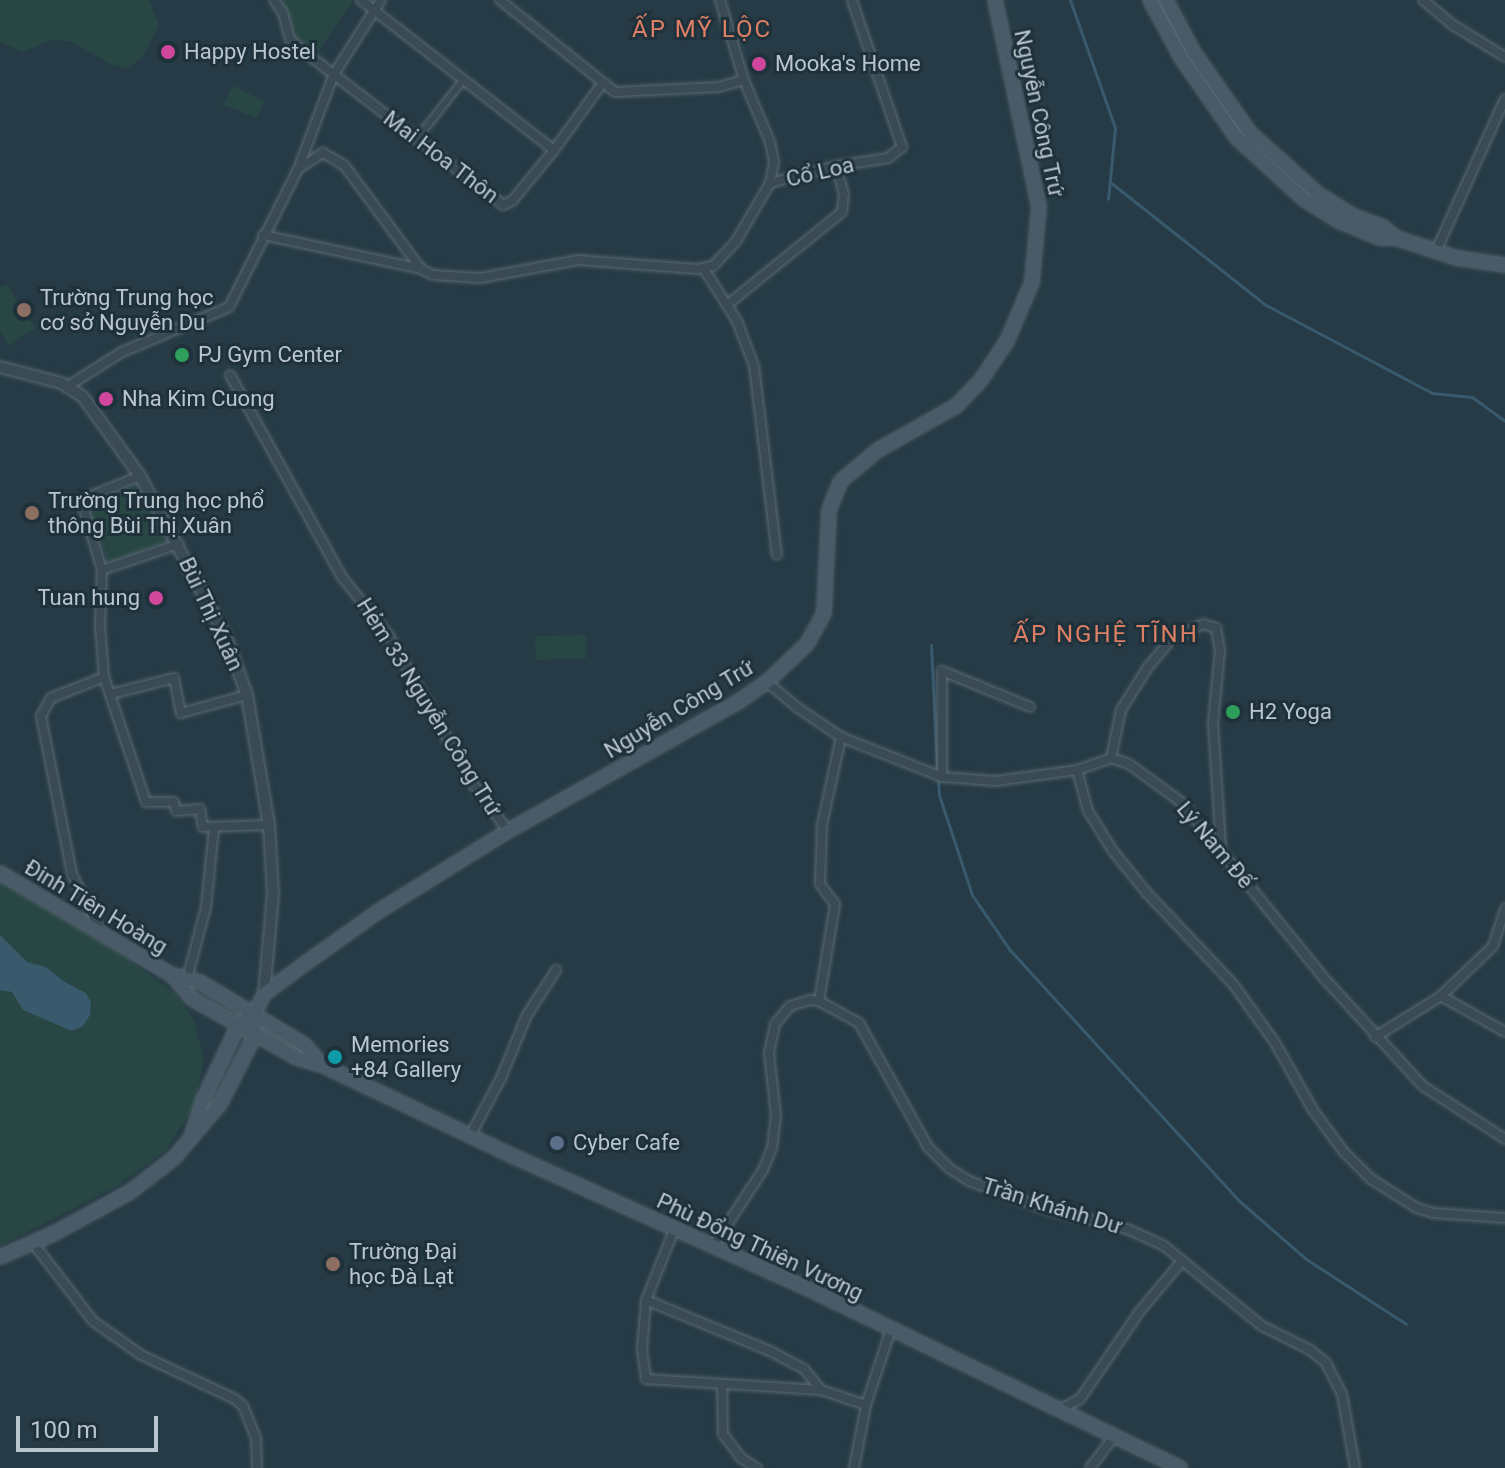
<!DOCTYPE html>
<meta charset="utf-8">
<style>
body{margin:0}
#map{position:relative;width:1505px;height:1468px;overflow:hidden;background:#263b46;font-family:Roboto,sans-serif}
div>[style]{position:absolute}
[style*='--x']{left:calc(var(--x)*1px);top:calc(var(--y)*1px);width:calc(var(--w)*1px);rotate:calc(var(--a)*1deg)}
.green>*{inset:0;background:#284744}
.water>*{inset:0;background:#395a6d}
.stream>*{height:3px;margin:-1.5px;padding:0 1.5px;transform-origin:1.5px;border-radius:1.5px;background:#395a6d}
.roads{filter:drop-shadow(0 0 2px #5a6972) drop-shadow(0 0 2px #5a6972)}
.pedestrian>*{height:6px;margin:-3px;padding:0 3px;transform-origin:3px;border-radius:3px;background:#3b4b55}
.minor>*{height:8px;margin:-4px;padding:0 4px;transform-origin:4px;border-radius:4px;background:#3b4b55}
.tertiary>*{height:10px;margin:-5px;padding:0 5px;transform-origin:5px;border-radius:5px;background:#3b4b55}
.secondary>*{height:12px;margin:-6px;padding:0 6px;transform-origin:6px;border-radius:6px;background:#495b68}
.dots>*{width:22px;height:22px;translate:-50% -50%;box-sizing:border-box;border:4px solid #1f313b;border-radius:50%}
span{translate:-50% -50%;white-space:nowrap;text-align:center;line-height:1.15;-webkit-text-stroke:6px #1f313b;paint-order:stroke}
.poi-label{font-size:22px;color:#b9c6ce}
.left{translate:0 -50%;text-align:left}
.right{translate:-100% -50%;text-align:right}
.street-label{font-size:22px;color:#b9c6ce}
.neighbourhood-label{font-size:24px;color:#dd7f65;letter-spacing:2px}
.scale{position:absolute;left:16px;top:1416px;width:142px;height:36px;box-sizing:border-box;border:4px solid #b9c6ce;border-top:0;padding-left:10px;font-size:24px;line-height:28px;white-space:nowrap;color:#b9c6ce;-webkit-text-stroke:6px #1f313b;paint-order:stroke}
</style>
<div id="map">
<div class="green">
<div style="clip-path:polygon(0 0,149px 0,159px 26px,141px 59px,126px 68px,112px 65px,70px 41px,51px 40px,23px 52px,0 42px)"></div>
<div style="clip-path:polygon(282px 0,352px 0,353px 1px,317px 53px,295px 35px)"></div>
<div style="clip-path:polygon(233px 86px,264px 101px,257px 118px,223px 105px)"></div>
<div style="clip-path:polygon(6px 284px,35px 328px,9px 345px,0 331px,0 288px)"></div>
<div style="clip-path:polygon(136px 485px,166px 542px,108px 562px,88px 502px)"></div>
<div style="clip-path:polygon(586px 635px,586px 658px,536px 660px,535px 636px)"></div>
<div style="clip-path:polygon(0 882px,124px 956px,175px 993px,194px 1020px,204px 1060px,194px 1107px,165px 1151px,117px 1186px,0 1246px)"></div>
</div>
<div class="water">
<div style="clip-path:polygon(0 935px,27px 962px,46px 967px,63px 981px,86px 993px,91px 1003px,90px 1015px,83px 1026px,72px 1031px,23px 1010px,12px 992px,0 990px)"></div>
</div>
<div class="stream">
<div style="--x:1070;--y:0;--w:136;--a:70.6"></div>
<div style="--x:1115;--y:128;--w:71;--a:95.6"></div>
<div style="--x:1110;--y:182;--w:199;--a:38.3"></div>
<div style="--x:1266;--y:305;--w:188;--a:27.9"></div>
<div style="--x:1432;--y:393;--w:40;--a:5.7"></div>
<div style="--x:1472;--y:397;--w:41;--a:36"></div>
<div style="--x:931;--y:645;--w:122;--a:87.2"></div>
<div style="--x:938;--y:780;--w:15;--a:86"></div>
<div style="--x:939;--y:795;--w:105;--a:71.7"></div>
<div style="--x:972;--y:895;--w:67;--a:55.4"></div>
<div style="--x:1010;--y:950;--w:337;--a:47.6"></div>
<div style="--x:1237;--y:1199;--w:91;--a:41"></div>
<div style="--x:1306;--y:1259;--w:119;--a:33"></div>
</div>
<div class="roads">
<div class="pedestrian">
<div style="--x:416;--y:140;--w:76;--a:-51.9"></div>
</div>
<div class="minor">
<div style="--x:274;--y:0;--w:16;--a:55"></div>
<div style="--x:283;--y:13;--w:27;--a:75"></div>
<div style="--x:290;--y:39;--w:16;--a:43"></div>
<div style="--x:302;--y:50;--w:254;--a:37.6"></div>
<div style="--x:503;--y:205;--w:10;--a:-24"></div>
<div style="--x:512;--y:201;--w:66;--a:-50.5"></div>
<div style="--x:554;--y:150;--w:82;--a:-54"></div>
<div style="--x:361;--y:0;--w:244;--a:37.9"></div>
<div style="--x:500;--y:0;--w:147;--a:38.7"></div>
<div style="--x:615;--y:92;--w:104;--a:-2.8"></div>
<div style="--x:719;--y:87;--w:26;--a:-16"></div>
<div style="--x:1423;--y:0;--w:39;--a:40"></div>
<div style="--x:1453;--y:25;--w:61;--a:31.6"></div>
<div style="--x:300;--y:164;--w:96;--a:-69.3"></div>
<div style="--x:334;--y:74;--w:88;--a:-57.6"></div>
<div style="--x:770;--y:183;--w:68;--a:-14.4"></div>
<div style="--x:836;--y:166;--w:53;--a:-8.7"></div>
<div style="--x:888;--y:158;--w:18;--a:-38"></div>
<div style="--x:902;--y:147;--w:155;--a:-108.8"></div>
<div style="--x:263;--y:235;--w:162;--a:12.1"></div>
<div style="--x:1436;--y:251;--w:167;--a:-65.6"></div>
<div style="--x:704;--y:269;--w:62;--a:57.6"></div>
<div style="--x:737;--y:321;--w:48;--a:69.3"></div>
<div style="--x:754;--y:366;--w:190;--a:83.1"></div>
<div style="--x:727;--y:305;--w:148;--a:-39"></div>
<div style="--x:842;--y:212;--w:18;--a:-84"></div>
<div style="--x:844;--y:194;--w:29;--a:-106"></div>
<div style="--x:230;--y:375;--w:231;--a:61"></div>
<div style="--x:342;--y:577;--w:75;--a:51.5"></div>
<div style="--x:389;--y:636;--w:172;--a:60.3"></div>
<div style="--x:474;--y:785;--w:57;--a:53.5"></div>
<div style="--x:68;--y:386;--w:64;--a:-32.2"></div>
<div style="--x:122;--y:352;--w:116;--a:-22.8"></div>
<div style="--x:229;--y:307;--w:154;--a:-63.4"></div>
<div style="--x:298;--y:169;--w:30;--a:-33"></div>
<div style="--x:323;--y:153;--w:24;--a:30"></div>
<div style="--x:344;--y:165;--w:129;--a:53.5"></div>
<div style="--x:421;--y:269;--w:13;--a:27"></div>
<div style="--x:433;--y:275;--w:47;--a:3.7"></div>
<div style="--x:480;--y:278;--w:100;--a:-10.4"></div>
<div style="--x:578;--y:260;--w:119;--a:4.3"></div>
<div style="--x:697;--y:269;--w:16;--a:-11"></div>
<div style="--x:713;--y:266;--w:34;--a:-47"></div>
<div style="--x:736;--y:241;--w:67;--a:-59.6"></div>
<div style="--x:770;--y:183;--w:21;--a:-79"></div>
<div style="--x:774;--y:162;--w:20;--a:-101"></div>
<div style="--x:770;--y:142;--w:67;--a:-112.8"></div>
<div style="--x:744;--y:80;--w:84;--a:-106.7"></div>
<div style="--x:102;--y:570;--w:81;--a:-18.7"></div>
<div style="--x:104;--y:677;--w:132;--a:71.4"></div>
<div style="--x:146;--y:802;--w:28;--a:0"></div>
<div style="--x:174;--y:802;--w:9;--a:77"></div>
<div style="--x:176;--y:811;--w:24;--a:-5"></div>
<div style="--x:200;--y:809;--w:18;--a:81"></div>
<div style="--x:203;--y:827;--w:66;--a:-1.7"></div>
<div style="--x:767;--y:682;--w:40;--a:40"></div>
<div style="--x:798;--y:708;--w:52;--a:34"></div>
<div style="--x:841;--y:737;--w:109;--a:21.6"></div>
<div style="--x:942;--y:777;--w:54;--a:4.2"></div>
<div style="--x:996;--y:781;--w:82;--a:-7.7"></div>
<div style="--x:1077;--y:770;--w:36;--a:-19"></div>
<div style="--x:1111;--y:758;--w:19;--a:18"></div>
<div style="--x:1129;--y:764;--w:64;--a:36.2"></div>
<div style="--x:1181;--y:802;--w:225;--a:50.9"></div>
<div style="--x:1323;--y:977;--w:148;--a:47.5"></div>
<div style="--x:1423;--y:1086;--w:98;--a:32.9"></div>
<div style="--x:111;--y:694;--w:65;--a:-14.3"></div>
<div style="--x:174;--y:678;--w:36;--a:79"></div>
<div style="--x:181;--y:713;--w:68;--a:-15.3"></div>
<div style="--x:1111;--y:758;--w:49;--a:-78.2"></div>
<div style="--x:1121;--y:710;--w:51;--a:-57.9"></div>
<div style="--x:1148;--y:667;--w:38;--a:-50"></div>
<div style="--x:1172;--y:638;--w:34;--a:-24"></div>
<div style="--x:1203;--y:624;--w:14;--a:17"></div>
<div style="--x:1216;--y:628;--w:22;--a:80"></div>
<div style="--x:1220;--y:650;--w:73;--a:95.5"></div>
<div style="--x:1213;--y:723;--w:125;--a:86.3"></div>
<div style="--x:1077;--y:770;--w:42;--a:75"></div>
<div style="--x:1088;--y:811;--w:47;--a:58"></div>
<div style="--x:1113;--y:851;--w:53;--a:51.2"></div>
<div style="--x:1146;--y:892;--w:127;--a:46.6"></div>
<div style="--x:1233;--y:984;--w:70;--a:54.3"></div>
<div style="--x:1274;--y:1041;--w:79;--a:60.5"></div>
<div style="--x:1313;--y:1110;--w:52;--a:53.6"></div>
<div style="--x:1344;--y:1152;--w:38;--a:45"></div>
<div style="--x:1371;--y:1179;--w:54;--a:32.2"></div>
<div style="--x:1417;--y:1208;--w:17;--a:17"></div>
<div style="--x:1433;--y:1213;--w:72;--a:4"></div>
<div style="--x:942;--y:777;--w:106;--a:-90"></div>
<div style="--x:942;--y:671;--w:95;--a:22.2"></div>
<div style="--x:101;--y:932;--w:65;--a:-116.6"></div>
<div style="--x:72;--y:874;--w:161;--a:-101.1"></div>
<div style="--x:41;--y:716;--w:21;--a:-61"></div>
<div style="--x:51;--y:698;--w:57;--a:-21.6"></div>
<div style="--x:104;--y:677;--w:51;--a:-94.5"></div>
<div style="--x:100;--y:626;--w:56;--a:-88"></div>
<div style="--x:102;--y:570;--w:67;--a:-106.5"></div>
<div style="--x:83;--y:506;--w:9;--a:-69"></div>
<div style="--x:86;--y:498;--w:58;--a:-22.2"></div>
<div style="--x:187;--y:979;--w:74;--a:-75.2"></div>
<div style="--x:206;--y:907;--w:79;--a:-84.2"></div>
<div style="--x:1441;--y:996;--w:73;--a:29.4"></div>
<div style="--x:819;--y:1001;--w:98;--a:-80.6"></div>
<div style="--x:835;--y:904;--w:25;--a:-127"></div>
<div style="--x:820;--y:884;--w:59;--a:-88.1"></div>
<div style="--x:822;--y:825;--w:90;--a:-77.8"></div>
<div style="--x:1375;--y:1037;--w:78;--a:-31.8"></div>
<div style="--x:1441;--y:996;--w:72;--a:-43.9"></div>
<div style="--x:1493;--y:946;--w:40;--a:-72"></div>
<div style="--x:470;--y:1136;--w:66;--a:-61.9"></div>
<div style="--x:501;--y:1078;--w:68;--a:-67.6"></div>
<div style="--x:527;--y:1015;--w:54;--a:-57.2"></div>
<div style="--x:674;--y:1230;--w:75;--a:111.8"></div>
<div style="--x:646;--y:1300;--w:50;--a:94.6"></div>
<div style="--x:642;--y:1350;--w:29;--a:82"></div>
<div style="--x:646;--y:1379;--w:175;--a:3.6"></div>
<div style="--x:821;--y:1390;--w:47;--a:18.4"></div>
<div style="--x:33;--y:1243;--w:98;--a:52.4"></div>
<div style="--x:93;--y:1321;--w:59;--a:35.3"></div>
<div style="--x:141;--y:1355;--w:104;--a:25.1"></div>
<div style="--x:235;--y:1399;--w:11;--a:41"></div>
<div style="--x:243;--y:1406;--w:35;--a:68"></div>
<div style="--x:256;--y:1439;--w:29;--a:88"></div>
<div style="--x:713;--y:1246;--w:91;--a:-56.7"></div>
<div style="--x:763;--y:1170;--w:24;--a:-68"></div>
<div style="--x:772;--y:1148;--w:32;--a:-83"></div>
<div style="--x:776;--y:1116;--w:63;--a:-96.3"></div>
<div style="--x:769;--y:1053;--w:30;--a:-78"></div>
<div style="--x:775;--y:1024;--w:23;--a:-50"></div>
<div style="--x:790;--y:1006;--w:21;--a:-17"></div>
<div style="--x:810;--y:1000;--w:9;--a:6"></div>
<div style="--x:819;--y:1001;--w:46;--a:28.8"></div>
<div style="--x:859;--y:1023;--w:142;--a:60.9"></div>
<div style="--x:928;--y:1147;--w:30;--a:45"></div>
<div style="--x:949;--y:1168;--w:24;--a:33"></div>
<div style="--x:969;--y:1181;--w:79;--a:20"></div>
<div style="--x:1043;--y:1208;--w:87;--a:14"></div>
<div style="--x:1127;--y:1229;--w:39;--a:24"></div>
<div style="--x:1163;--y:1245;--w:128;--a:39.3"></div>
<div style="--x:1262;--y:1326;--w:54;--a:26.6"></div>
<div style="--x:1310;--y:1350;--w:21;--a:39"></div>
<div style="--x:1326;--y:1363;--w:35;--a:63"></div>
<div style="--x:1342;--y:1394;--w:75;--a:80"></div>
<div style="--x:646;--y:1300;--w:134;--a:22.4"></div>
<div style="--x:770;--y:1351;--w:38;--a:28"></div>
<div style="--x:804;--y:1369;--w:27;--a:51"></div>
<div style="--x:722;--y:1385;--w:49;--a:88.8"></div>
<div style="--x:723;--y:1434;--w:30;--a:53"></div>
<div style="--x:741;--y:1458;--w:19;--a:32"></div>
<div style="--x:1061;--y:1409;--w:21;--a:-28"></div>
<div style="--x:1080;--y:1399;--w:107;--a:-55.7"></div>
<div style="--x:1140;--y:1311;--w:65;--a:-50"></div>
<div style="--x:854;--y:1468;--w:64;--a:-79.2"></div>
<div style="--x:866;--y:1405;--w:80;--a:-71.8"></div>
<div style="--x:1090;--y:1468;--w:41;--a:-52.9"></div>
</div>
<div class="tertiary">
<div style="--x:0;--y:367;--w:63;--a:14.7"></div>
<div style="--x:61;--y:383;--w:26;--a:32"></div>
<div style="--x:83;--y:397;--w:97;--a:54.2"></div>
<div style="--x:140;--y:476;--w:183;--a:61.9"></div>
<div style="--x:226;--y:637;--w:62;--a:70.1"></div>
<div style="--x:247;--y:695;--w:132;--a:80.4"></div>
<div style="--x:269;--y:825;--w:69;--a:86.7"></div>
<div style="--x:273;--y:894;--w:100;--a:95.1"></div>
</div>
<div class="secondary">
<div style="--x:1150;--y:0;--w:67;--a:61.5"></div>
<div style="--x:1182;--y:59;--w:96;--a:55.2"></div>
<div style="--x:1237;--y:138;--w:92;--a:42.4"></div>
<div style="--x:1305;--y:200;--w:40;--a:32"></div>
<div style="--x:1339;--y:221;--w:44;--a:22.5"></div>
<div style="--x:1380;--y:238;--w:16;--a:0"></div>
<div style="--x:1396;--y:238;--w:64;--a:18.2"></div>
<div style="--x:1457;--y:258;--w:49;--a:8.3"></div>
<div style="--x:1166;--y:0;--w:60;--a:62.2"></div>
<div style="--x:1194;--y:53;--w:98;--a:55"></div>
<div style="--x:1250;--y:133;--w:91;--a:41.9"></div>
<div style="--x:1318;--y:194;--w:39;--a:32"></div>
<div style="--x:1351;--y:215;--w:34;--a:21"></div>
<div style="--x:1383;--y:227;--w:17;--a:40"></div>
<div style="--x:0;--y:873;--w:200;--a:30.7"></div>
<div style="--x:172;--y:975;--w:30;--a:50"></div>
<div style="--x:191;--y:998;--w:122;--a:29.5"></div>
<div style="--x:297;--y:1058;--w:26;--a:16"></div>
<div style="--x:322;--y:1065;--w:214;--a:25.5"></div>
<div style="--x:515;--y:1157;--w:331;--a:24.2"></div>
<div style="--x:817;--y:1293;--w:403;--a:25.7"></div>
<div style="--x:173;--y:975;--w:28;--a:15"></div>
<div style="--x:200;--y:982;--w:122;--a:31"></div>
<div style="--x:305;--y:1045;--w:26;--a:50"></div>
<div style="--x:192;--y:1134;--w:38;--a:-72"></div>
<div style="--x:204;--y:1098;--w:80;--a:-64.7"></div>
<div style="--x:238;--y:1026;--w:8;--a:-40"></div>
<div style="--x:0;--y:1257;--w:58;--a:-23.5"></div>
<div style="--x:53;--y:1234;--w:88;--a:-28.6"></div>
<div style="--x:130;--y:1192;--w:56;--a:-37.7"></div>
<div style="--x:174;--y:1158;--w:71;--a:-49.6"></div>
<div style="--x:220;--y:1104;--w:77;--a:-63.1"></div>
<div style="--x:255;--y:1035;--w:21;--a:-93"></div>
<div style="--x:254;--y:1014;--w:22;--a:-63"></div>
<div style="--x:264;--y:994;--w:49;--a:-36.6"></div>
<div style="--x:303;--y:965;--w:93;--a:-35.4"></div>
<div style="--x:379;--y:911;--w:152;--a:-31.8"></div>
<div style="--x:508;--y:831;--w:264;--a:-29.3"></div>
<div style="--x:738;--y:702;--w:35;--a:-35"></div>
<div style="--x:767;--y:682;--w:55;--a:-43.5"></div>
<div style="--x:807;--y:644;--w:35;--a:-61"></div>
<div style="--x:824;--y:613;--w:103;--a:-87.2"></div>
<div style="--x:829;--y:510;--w:31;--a:-68"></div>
<div style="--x:841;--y:481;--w:48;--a:-40"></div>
<div style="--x:878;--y:450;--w:90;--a:-29.4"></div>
<div style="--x:956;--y:406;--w:36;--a:-46"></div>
<div style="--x:981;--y:380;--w:47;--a:-56.3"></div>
<div style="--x:1007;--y:341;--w:64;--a:-67"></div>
<div style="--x:1032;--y:282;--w:75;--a:-84.7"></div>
<div style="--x:1039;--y:207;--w:212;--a:-102"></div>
</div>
</div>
<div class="dots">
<div style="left:168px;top:52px;background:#d1479c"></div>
<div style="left:759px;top:64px;background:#d1479c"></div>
<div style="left:24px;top:310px;background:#8d6e63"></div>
<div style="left:182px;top:355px;background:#2e9e5b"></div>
<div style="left:106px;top:399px;background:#d1479c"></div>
<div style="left:32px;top:513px;background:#8d6e63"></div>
<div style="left:156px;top:598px;background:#d1479c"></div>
<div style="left:1233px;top:712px;background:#2e9e5b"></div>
<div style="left:335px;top:1057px;background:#0f9aa8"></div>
<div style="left:557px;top:1143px;background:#5c6f8a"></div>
<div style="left:333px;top:1264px;background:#8d6e63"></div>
</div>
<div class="poi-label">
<span class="left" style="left:184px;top:52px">Happy Hostel</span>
<span class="left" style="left:775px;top:64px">Mooka's Home</span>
<span class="left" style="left:40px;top:310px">Trường Trung học<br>cơ sở Nguyễn Du</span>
<span class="left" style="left:198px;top:355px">PJ Gym Center</span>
<span class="left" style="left:122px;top:399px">Nha Kim Cuong</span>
<span class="left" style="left:48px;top:513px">Trường Trung học phổ<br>thông Bùi Thị Xuân</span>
<span class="right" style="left:140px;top:598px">Tuan hung</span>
<span class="left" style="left:1249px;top:712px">H2 Yoga</span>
<span class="left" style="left:351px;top:1057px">Memories<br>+84 Gallery</span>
<span class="left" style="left:573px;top:1143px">Cyber Cafe</span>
<span class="left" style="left:349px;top:1264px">Trường Đại<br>học Đà Lạt</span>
</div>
<div class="street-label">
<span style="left:1039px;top:113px;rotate:78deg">Nguyễn Công Trứ</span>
<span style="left:441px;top:157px;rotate:37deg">Mai Hoa Thôn</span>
<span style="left:820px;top:172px;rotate:-13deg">Cổ Loa</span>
<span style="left:211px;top:614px;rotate:65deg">Bùi Thị Xuân</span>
<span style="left:429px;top:707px;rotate:58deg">Hẻm 33 Nguyễn Công Trứ</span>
<span style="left:679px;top:709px;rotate:-31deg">Nguyễn Công Trứ</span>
<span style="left:1215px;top:845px;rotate:50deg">Lý Nam Đế</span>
<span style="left:96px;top:907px;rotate:31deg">Đinh Tiên Hoàng</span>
<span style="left:1052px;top:1206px;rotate:17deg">Trần Khánh Dư</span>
<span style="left:760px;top:1247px;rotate:25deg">Phù Đổng Thiên Vương</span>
</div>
<div class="neighbourhood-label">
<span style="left:702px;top:30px">ẤP MỸ LỘC</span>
<span style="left:1106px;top:635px">ẤP NGHỆ TĨNH</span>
</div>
<div class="scale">100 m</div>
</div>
